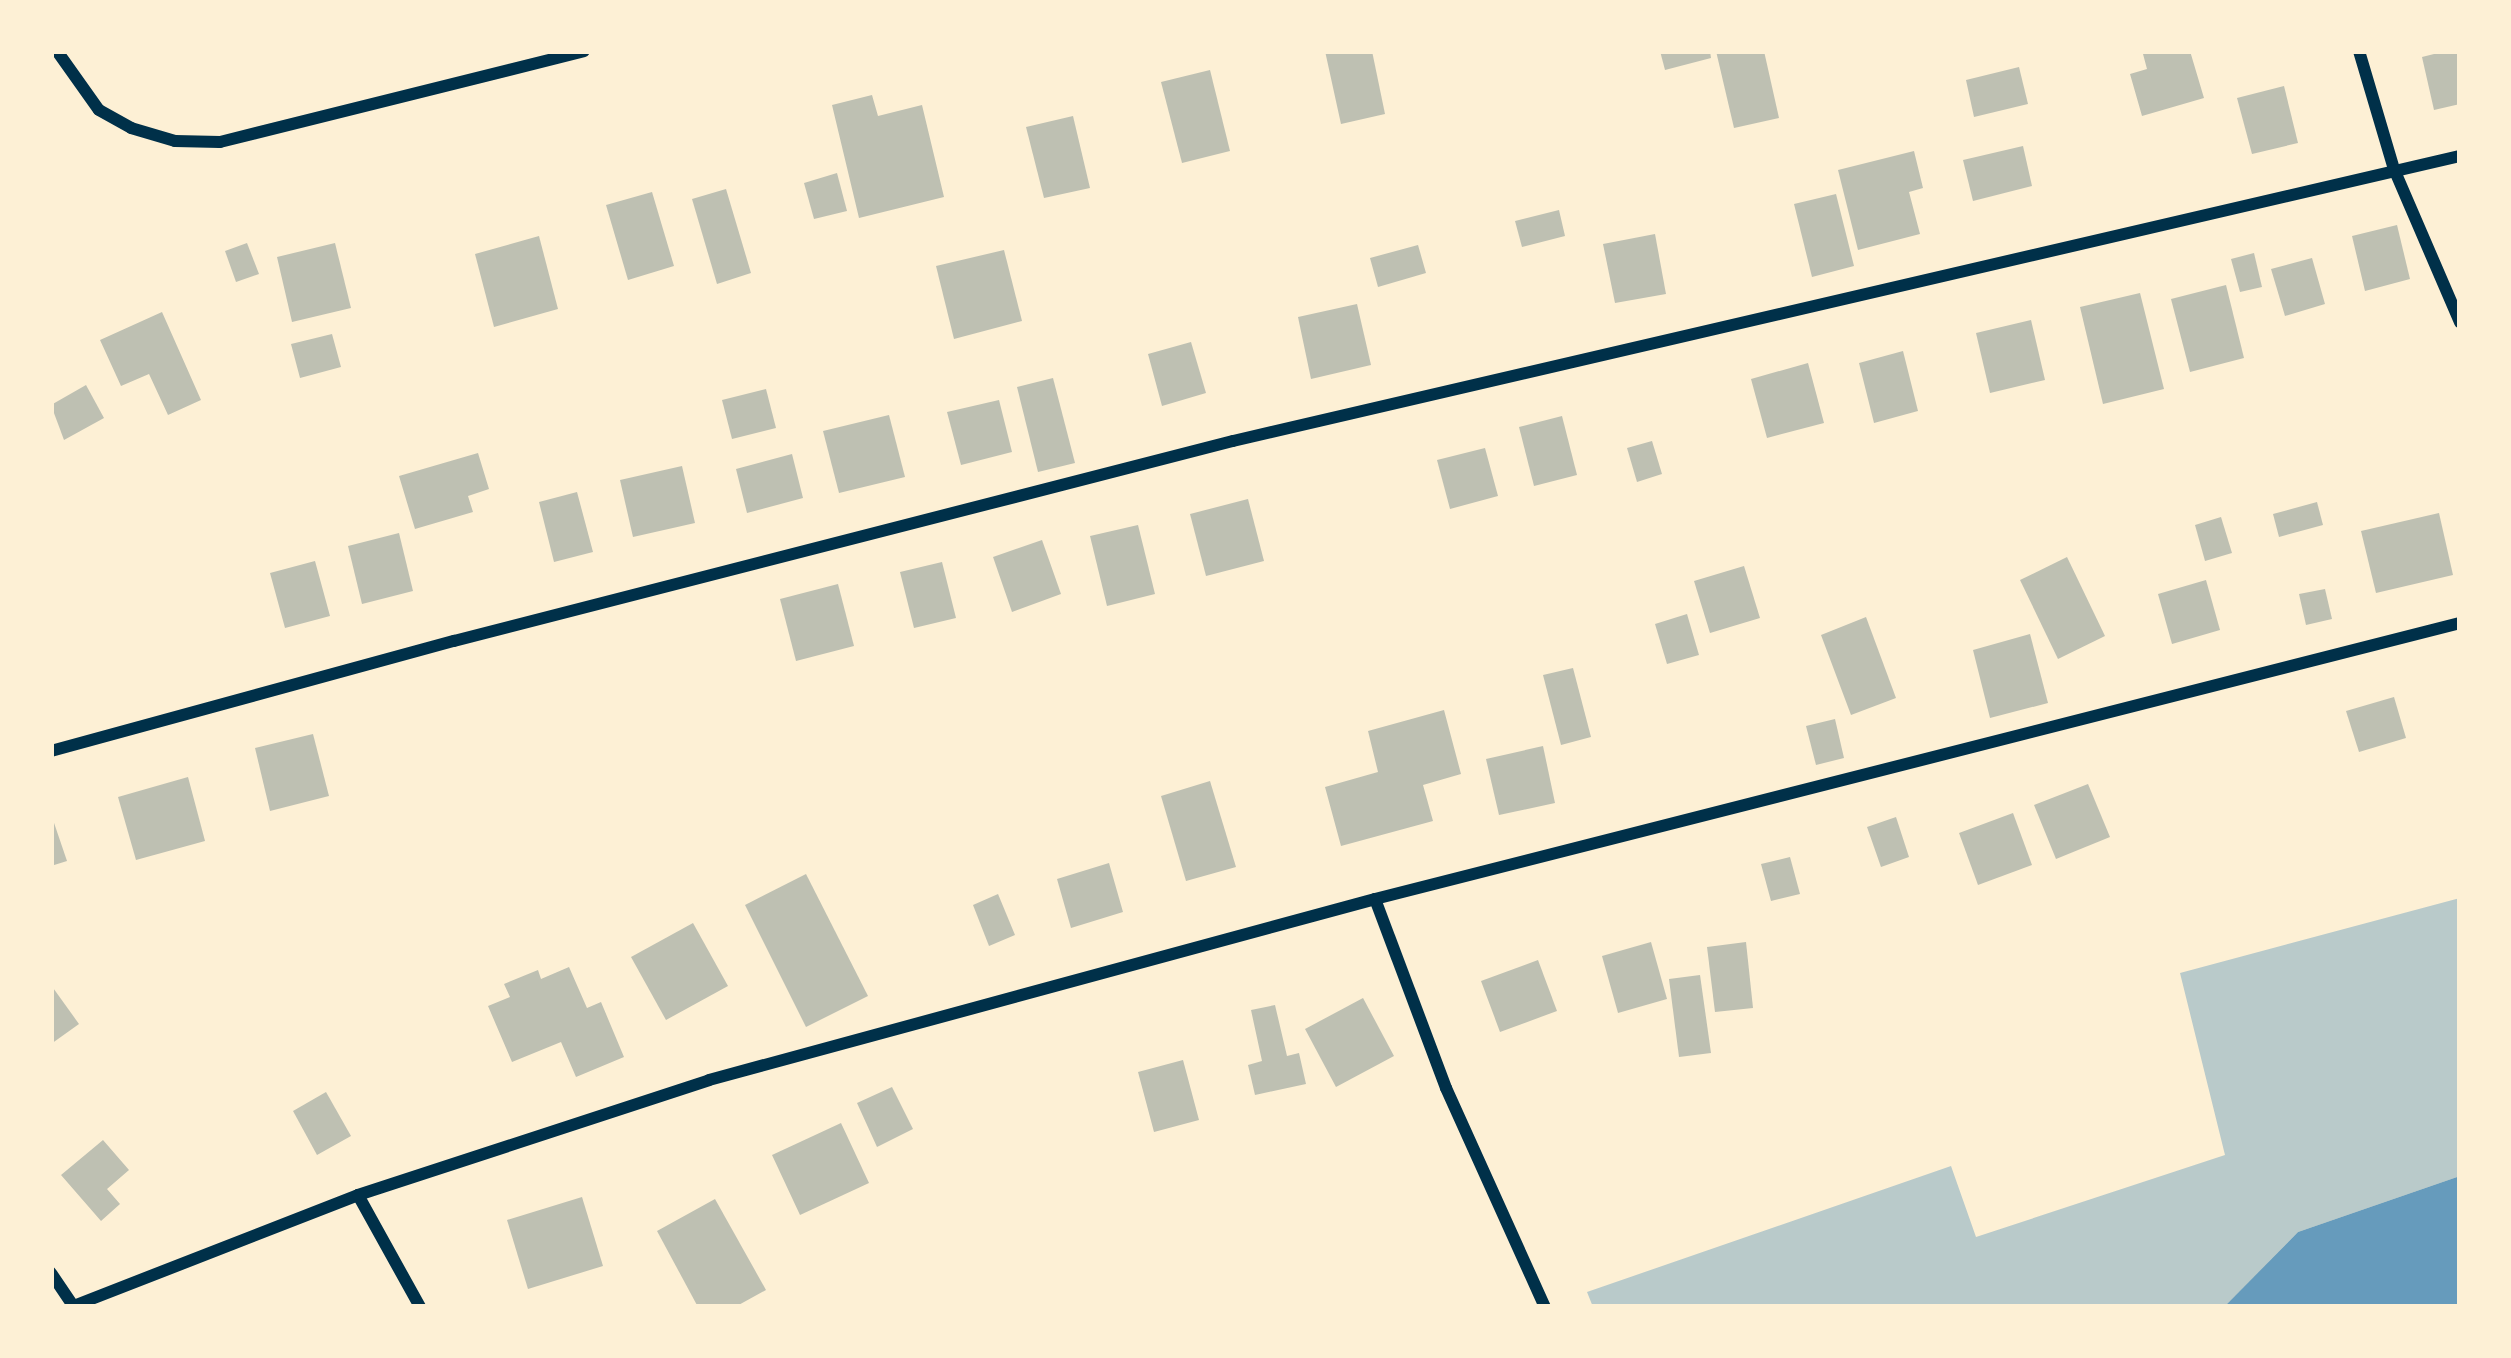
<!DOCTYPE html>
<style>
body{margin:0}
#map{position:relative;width:2511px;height:1358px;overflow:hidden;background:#fdf0d5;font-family:Rubik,sans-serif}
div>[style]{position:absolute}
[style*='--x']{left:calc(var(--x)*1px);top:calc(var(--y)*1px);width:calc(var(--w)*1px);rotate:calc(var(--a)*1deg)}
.green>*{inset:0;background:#b9caca}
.water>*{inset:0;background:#669bbc}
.building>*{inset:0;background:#bec0b2}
.minor>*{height:12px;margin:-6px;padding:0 6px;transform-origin:6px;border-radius:6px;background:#003049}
span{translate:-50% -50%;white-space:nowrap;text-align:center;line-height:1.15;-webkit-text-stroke:9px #fdf0d5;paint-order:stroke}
.frame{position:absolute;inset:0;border:54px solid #fdf0d5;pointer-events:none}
</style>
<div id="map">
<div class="green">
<div style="clip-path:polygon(2460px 898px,2460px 1176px,2298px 1232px,2224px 1307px,1593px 1307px,1587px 1292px,1951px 1166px,1976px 1237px,2225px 1155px,2180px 973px)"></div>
</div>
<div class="water">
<div style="clip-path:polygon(2460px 1176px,2460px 1307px,2224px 1307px,2298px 1232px)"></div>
</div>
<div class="building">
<div style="clip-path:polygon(1325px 51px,1372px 51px,1385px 114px,1341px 124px)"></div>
<div style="clip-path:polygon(1660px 51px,1710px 51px,1711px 58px,1665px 70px)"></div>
<div style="clip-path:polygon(1716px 51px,1764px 51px,1779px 118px,1734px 128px)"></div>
<div style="clip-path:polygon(2154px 51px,2190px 51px,2204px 98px,2142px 116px,2130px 74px,2147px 69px,2143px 54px)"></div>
<div style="clip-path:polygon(2446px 51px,2460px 51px,2460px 104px,2434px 110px,2422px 57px)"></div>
<div style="clip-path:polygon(2019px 67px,2028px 104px,1974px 117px,1966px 80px)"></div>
<div style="clip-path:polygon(1210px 70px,1230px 151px,1182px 163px,1161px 82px)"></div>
<div style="clip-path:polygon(2284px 86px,2298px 143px,2252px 154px,2237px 98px)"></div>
<div style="clip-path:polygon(872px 95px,878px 116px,922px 105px,944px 197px,859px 218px,832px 105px)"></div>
<div style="clip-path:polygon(1073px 116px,1090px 188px,1044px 198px,1026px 127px)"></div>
<div style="clip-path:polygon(2023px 146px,2032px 186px,1973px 201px,1963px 160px)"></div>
<div style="clip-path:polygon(1914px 151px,1923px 188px,1909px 192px,1920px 234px,1858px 250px,1838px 170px)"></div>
<div style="clip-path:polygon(837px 173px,847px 211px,814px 219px,804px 183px)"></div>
<div style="clip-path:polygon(726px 189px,751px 273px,717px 284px,692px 199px)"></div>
<div style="clip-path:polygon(652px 192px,674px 266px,628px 280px,606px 205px)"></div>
<div style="clip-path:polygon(1836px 194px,1854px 266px,1812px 277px,1794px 204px)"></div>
<div style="clip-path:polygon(1559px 210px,1565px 236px,1522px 247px,1515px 221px)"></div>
<div style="clip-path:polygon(2397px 225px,2410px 279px,2365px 291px,2352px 236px)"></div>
<div style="clip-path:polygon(1655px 234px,1666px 294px,1615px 303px,1603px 244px)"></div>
<div style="clip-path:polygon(539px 236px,558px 309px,494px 327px,475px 254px)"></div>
<div style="clip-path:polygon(247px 243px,259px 274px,236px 282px,225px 251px)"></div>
<div style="clip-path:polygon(335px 243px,351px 308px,292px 322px,277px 257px)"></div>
<div style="clip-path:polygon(1418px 245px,1426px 273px,1378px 287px,1370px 258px)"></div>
<div style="clip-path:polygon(1004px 250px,1022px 321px,954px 339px,936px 266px)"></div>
<div style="clip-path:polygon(2254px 253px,2262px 287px,2240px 292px,2231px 259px)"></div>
<div style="clip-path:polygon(2312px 258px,2325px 304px,2285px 316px,2271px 269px)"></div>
<div style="clip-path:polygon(2226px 285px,2244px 358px,2190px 372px,2171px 299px)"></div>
<div style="clip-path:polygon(2140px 293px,2164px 389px,2103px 404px,2080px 307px)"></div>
<div style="clip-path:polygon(1357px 304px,1371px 365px,1311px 379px,1298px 317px)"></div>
<div style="clip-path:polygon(162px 312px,201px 400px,168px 415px,149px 374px,121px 386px,100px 340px)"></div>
<div style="clip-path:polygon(2031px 320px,2045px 380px,1990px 393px,1976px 333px)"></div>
<div style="clip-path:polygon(332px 334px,341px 367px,300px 378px,291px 344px)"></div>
<div style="clip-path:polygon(1191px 342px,1206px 393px,1162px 406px,1148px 354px)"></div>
<div style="clip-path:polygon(1903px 351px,1918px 411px,1874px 423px,1859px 363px)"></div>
<div style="clip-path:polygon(1808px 363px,1824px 423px,1767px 438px,1751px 379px)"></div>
<div style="clip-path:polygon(1053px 378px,1075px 463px,1038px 472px,1017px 387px)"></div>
<div style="clip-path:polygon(86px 385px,104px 418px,64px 440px,51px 405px)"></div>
<div style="clip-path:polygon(766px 389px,776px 428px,732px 439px,722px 400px)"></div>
<div style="clip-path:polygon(999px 400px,1012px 452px,961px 465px,947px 412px)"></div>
<div style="clip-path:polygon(889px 415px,905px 477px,839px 493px,823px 431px)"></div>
<div style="clip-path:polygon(1562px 416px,1577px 475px,1534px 486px,1519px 427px)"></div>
<div style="clip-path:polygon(1652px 441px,1662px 474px,1637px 482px,1627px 448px)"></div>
<div style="clip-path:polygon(1485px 448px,1498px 496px,1450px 509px,1437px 460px)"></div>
<div style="clip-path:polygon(478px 453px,489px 489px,468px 496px,473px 512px,415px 529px,399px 476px)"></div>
<div style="clip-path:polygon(792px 454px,803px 498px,747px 513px,736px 469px)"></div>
<div style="clip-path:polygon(682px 466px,695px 523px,633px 537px,620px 480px)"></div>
<div style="clip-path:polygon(577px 492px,593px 552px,554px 562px,539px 502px)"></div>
<div style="clip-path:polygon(1248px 499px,1264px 561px,1206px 576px,1190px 514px)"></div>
<div style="clip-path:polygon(2317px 502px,2323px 525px,2279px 537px,2273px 514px)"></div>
<div style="clip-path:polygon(2439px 513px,2453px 575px,2376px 593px,2361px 531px)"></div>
<div style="clip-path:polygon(2221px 517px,2232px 553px,2205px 561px,2195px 525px)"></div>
<div style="clip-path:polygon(1138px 525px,1155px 594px,1107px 606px,1090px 536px)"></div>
<div style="clip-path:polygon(399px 533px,413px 591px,362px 604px,348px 546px)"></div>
<div style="clip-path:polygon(1042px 540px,1061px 594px,1012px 612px,993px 557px)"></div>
<div style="clip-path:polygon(2067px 557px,2105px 636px,2058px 659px,2020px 580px)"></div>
<div style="clip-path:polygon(315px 561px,330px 616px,285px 628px,270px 573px)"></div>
<div style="clip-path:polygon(942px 562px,956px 618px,914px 628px,900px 572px)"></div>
<div style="clip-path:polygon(1744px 566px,1760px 618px,1710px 633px,1694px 581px)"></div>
<div style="clip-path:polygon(2206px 580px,2220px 630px,2172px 644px,2158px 594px)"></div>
<div style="clip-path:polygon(838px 584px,854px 646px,796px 661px,780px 599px)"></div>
<div style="clip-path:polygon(2325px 589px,2332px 619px,2306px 625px,2299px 594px)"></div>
<div style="clip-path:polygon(1687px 614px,1699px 655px,1667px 664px,1655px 624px)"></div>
<div style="clip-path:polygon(1866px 617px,1896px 698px,1851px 715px,1821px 635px)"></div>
<div style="clip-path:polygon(2030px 634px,2048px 703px,1990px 718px,1973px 650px)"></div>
<div style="clip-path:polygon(1573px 668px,1591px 737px,1561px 745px,1543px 675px)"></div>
<div style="clip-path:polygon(2394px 697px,2406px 738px,2359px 752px,2346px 711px)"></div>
<div style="clip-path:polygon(1444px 710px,1461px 774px,1423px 785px,1433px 821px,1341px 846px,1325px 787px,1378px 772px,1368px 731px)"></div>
<div style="clip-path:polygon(1835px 719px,1844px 758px,1816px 765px,1806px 726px)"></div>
<div style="clip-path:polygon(313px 734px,329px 796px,270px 811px,255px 748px)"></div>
<div style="clip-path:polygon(1543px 746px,1555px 803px,1499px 815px,1486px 759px)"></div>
<div style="clip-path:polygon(188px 777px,205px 841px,136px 860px,118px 797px)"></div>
<div style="clip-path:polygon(1210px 781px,1236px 867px,1186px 881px,1161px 796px)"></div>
<div style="clip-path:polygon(2088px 784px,2110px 837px,2056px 859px,2034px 805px)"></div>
<div style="clip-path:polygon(2013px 813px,2032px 865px,1978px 885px,1959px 833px)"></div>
<div style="clip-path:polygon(51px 814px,67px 861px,51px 866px)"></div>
<div style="clip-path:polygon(1896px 817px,1909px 857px,1881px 867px,1867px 827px)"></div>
<div style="clip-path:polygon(1790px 857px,1800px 894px,1771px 901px,1761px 864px)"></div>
<div style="clip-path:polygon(1109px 863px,1123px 912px,1071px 928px,1057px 879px)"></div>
<div style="clip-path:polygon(806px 874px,868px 996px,806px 1027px,745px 905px)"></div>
<div style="clip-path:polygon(998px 894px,1015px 935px,989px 946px,973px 905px)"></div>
<div style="clip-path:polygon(693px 923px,728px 986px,666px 1020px,631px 957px)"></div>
<div style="clip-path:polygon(1651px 942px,1667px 999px,1618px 1013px,1602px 956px)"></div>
<div style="clip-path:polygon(1746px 942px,1753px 1008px,1715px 1012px,1707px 947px)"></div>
<div style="clip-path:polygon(1538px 960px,1557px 1011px,1500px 1032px,1481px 981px)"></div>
<div style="clip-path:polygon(569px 967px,587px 1008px,601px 1002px,624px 1057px,576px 1077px,561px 1042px,512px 1062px,488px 1006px,510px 997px,504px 984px,538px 970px,541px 979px)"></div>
<div style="clip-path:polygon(1700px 975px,1711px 1053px,1679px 1057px,1669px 979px)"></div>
<div style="clip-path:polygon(51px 985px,79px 1024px,51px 1044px)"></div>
<div style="clip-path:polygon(1363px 998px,1394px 1056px,1336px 1087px,1305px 1029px)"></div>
<div style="clip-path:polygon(1275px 1005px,1287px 1056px,1299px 1053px,1306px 1084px,1255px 1095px,1248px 1065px,1262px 1061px,1251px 1010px)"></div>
<div style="clip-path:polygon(1183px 1060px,1199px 1120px,1154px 1132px,1138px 1072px)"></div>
<div style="clip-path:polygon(892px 1087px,913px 1129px,877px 1147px,857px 1103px)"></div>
<div style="clip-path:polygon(326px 1092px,351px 1136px,317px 1155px,293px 1111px)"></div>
<div style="clip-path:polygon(841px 1123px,869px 1183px,800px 1215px,772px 1155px)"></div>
<div style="clip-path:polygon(103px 1140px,129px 1170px,107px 1189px,120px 1204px,101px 1221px,61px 1175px)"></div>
<div style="clip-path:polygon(582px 1197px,603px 1266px,528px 1289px,507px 1220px)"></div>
<div style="clip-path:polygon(715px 1199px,766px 1290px,735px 1307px,698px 1307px,657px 1231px)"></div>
</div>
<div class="minor">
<div style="--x:57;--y:51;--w:72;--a:54.6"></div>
<div style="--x:99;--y:110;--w:37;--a:29"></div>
<div style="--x:131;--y:128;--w:46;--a:16.5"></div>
<div style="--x:175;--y:141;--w:45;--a:1.3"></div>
<div style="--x:220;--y:142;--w:375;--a:-14"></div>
<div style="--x:2359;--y:51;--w:123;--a:73.5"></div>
<div style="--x:2394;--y:169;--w:167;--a:66.7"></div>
<div style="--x:51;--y:751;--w:418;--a:-15.3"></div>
<div style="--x:454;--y:641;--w:804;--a:-14.4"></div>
<div style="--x:1233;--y:441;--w:1260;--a:-13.08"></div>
<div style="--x:1375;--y:899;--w:202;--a:69.4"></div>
<div style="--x:1446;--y:1088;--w:240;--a:65.7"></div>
<div style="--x:358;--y:1195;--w:128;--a:61"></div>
<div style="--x:51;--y:1273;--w:40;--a:56"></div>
<div style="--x:71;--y:1307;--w:308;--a:-21.3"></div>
<div style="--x:358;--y:1195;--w:369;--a:-18.1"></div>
<div style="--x:709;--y:1080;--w:690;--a:-15.2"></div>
<div style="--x:1375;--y:899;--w:1120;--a:-14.27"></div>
</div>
<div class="frame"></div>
</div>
